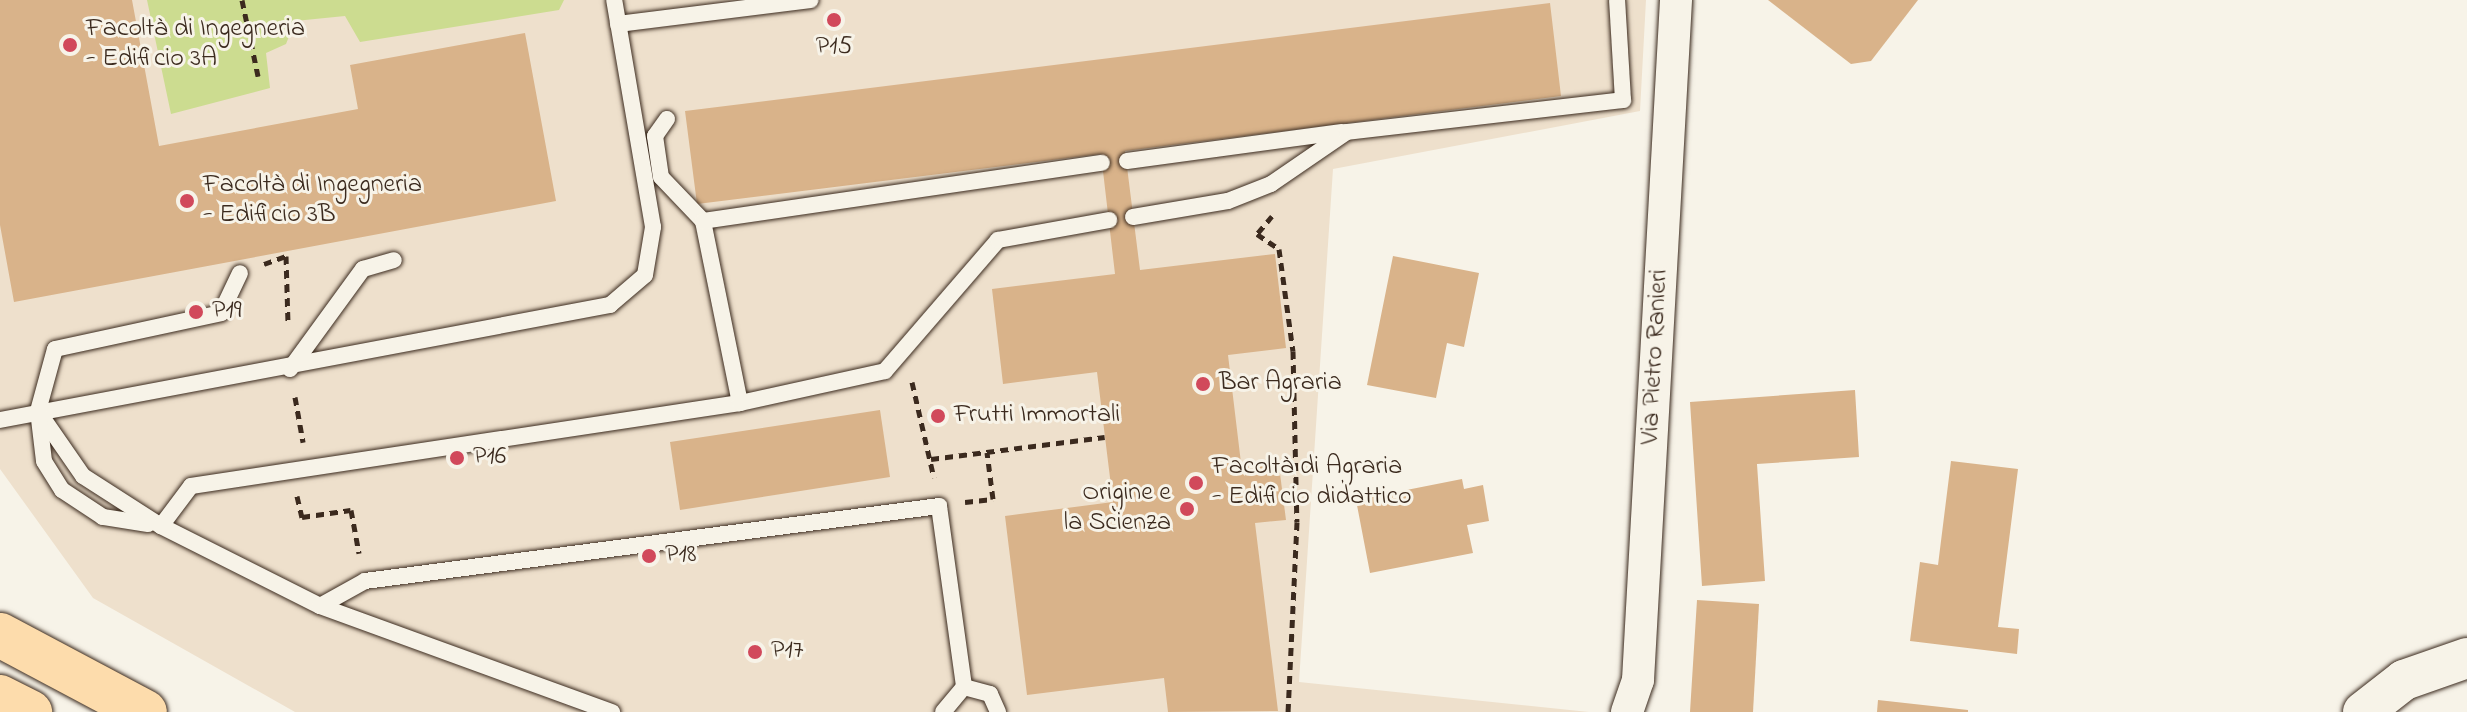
<!DOCTYPE html>
<meta charset="utf-8">
<style>
body{margin:0}
#map{position:relative;width:2467px;height:712px;overflow:hidden;background:#f7f3e8;font-family:"Indie Flower",sans-serif}
div>[style]{position:absolute}
[style*='--x']{left:calc(var(--x)*1px);top:calc(var(--y)*1px);width:calc(var(--w)*1px);rotate:calc(var(--a)*1deg)}
.built>*{inset:0;background:#eee0cc}
.green>*{inset:0;background:#ccdc90}
.building>*{inset:0;background:#d9b38a}
.path>*{height:5px;margin-top:-2.5px;transform-origin:0;background:repeating-linear-gradient(90deg,#3b2a1e 0 8px,transparent 0 14px)}
.roads{filter:drop-shadow(0 0 2px #3b2a1e) drop-shadow(0 0 2px #3b2a1e)}
.service>*{height:16px;margin:-8px;padding:0 8px;transform-origin:8px;border-radius:8px;background:#f7f3e8}
.minor>*{height:32px;margin:-16px;padding:0 16px;transform-origin:16px;border-radius:16px;background:#f7f3e8}
.tertiary>*{height:40px;margin:-20px;padding:0 20px;transform-origin:20px;border-radius:20px;background:#f7f3e8}
.trunk>*{height:44px;margin:-22px;padding:0 22px;transform-origin:22px;border-radius:22px;background:#fddcac}
.dots>*{width:22px;height:22px;translate:-50% -50%;box-sizing:border-box;border:4px solid #f7f3e8;border-radius:50%}
span{translate:-50% -50%;white-space:nowrap;text-align:center;line-height:1.15;-webkit-text-stroke:6px #f7f3e8;paint-order:stroke}
.poi-label{font-size:26px;color:#3b2a1e}
.left{translate:0 -50%;text-align:left}
.right{translate:-100% -50%;text-align:right}
.street-label{font-size:26px;color:#3b2a1e}
</style>
<div id="map">
<div class="built">
<div style="clip-path:polygon(0 0,1646px 0,1640px 111px,1333px 169px,1299px 682px,1589px 712px,295px 712px,93px 598px,0 469px)"></div>
</div>
<div class="green">
<div style="clip-path:polygon(147px 0,564px 0,559px 10px,360px 42px,345px 16px,295px 21px,286px 44px,266px 53px,270px 88px,171px 114px)"></div>
</div>
<div class="building">
<div style="clip-path:polygon(0 0,132px 0,159px 146px,358px 109px,350px 65px,525px 33px,556px 201px,14px 302px,0 225px)"></div>
<div style="clip-path:polygon(1768px 0,1918px 0,1871px 61px,1851px 64px)"></div>
<div style="clip-path:polygon(1550px 3px,1561px 96px,1125px 151px,1140px 270px,1275px 254px,1286px 348px,1228px 355px,1241px 463px,1278px 458px,1286px 520px,1255px 523px,1278px 711px,1168px 712px,1164px 678px,1027px 695px,1005px 516px,1113px 502px,1097px 372px,1003px 384px,992px 289px,1115px 274px,1101px 154px,697px 204px,685px 111px)"></div>
<div style="clip-path:polygon(1393px 256px,1479px 273px,1464px 347px,1447px 343px,1436px 398px,1367px 385px)"></div>
<div style="clip-path:polygon(1855px 390px,1859px 457px,1757px 464px,1765px 581px,1702px 586px,1690px 402px)"></div>
<div style="clip-path:polygon(880px 410px,890px 477px,680px 510px,670px 442px)"></div>
<div style="clip-path:polygon(1951px 461px,2018px 469px,1998px 627px,2019px 629px,2017px 654px,1910px 641px,1920px 562px,1938px 565px)"></div>
<div style="clip-path:polygon(1462px 479px,1464px 489px,1483px 485px,1489px 521px,1467px 525px,1473px 553px,1370px 573px,1356px 500px)"></div>
<div style="clip-path:polygon(1697px 600px,1759px 604px,1753px 712px,1690px 712px)"></div>
<div style="clip-path:polygon(1878px 700px,1968px 710px,1968px 712px,1877px 712px)"></div>
</div>
<div class="path">
<div style="--x:242;--y:0;--w:78;--a:78.1"></div>
<div style="--x:1272;--y:216;--w:23;--a:130"></div>
<div style="--x:1257;--y:234;--w:27;--a:34"></div>
<div style="--x:1279;--y:249;--w:103;--a:82.2"></div>
<div style="--x:1293;--y:351;--w:171;--a:88.7"></div>
<div style="--x:1297;--y:522;--w:190;--a:92.7"></div>
<div style="--x:264;--y:264;--w:23;--a:-20"></div>
<div style="--x:286;--y:256;--w:67;--a:88.3"></div>
<div style="--x:912;--y:382;--w:98;--a:77.1"></div>
<div style="--x:295;--y:397;--w:46;--a:79.9"></div>
<div style="--x:931;--y:459;--w:175;--a:-7.2"></div>
<div style="--x:297;--y:496;--w:22;--a:77"></div>
<div style="--x:302;--y:517;--w:49;--a:-8.1"></div>
<div style="--x:351;--y:510;--w:44;--a:79.5"></div>
<div style="--x:965;--y:502;--w:28;--a:-6"></div>
<div style="--x:993;--y:499;--w:47;--a:-97.3"></div>
</div>
<div class="roads">
<div class="service">
<div style="--x:618;--y:24;--w:194;--a:-7.1"></div>
<div style="--x:667;--y:119;--w:21;--a:125"></div>
<div style="--x:655;--y:136;--w:41;--a:81.7"></div>
<div style="--x:661;--y:177;--w:61;--a:46.3"></div>
<div style="--x:1127;--y:161;--w:217;--a:-7.7"></div>
<div style="--x:1133;--y:217;--w:96;--a:-9.6"></div>
<div style="--x:1228;--y:201;--w:46;--a:-21.6"></div>
<div style="--x:1271;--y:184;--w:92;--a:-34.4"></div>
<div style="--x:1347;--y:132;--w:278;--a:-6.6"></div>
<div style="--x:1623;--y:100;--w:100;--a:-93.4"></div>
<div style="--x:290;--y:369;--w:124;--a:-53.9"></div>
<div style="--x:363;--y:269;--w:32;--a:-16"></div>
<div style="--x:740;--y:403;--w:186;--a:-101.5"></div>
<div style="--x:703;--y:221;--w:403;--a:-8.3"></div>
<div style="--x:38;--y:411;--w:79;--a:55.3"></div>
<div style="--x:83;--y:476;--w:93;--a:32.7"></div>
<div style="--x:161;--y:526;--w:178;--a:26.7"></div>
<div style="--x:320;--y:606;--w:311;--a:20"></div>
<div style="--x:0;--y:420;--w:621;--a:-10.68"></div>
<div style="--x:610;--y:305;--w:46;--a:-40.6"></div>
<div style="--x:645;--y:275;--w:49;--a:-80.5"></div>
<div style="--x:653;--y:227;--w:230;--a:-99.7"></div>
<div style="--x:148;--y:524;--w:46;--a:-171.2"></div>
<div style="--x:103;--y:517;--w:49;--a:-146.6"></div>
<div style="--x:62;--y:490;--w:34;--a:-122"></div>
<div style="--x:44;--y:461;--w:50;--a:-96.8"></div>
<div style="--x:38;--y:411;--w:64;--a:-74.7"></div>
<div style="--x:55;--y:349;--w:170;--a:-12.2"></div>
<div style="--x:221;--y:313;--w:44;--a:-64.6"></div>
<div style="--x:161;--y:526;--w:50;--a:-53.1"></div>
<div style="--x:191;--y:486;--w:555;--a:-8.6"></div>
<div style="--x:740;--y:403;--w:148;--a:-12.4"></div>
<div style="--x:885;--y:371;--w:173;--a:-49.2"></div>
<div style="--x:998;--y:240;--w:113;--a:-10.2"></div>
<div style="--x:320;--y:606;--w:51;--a:-29.1"></div>
<div style="--x:365;--y:581;--w:579;--a:-7.44"></div>
<div style="--x:939;--y:506;--w:183;--a:82.1"></div>
<div style="--x:943;--y:712;--w:33;--a:-50"></div>
<div style="--x:964;--y:687;--w:27;--a:15"></div>
<div style="--x:990;--y:694;--w:20;--a:66"></div>
</div>
<div class="minor">
<div style="--x:1627;--y:712;--w:34;--a:-71"></div>
<div style="--x:1638;--y:680;--w:681;--a:-86.8"></div>
</div>
<div class="tertiary">
<div style="--x:2363;--y:712;--w:52;--a:-38"></div>
<div style="--x:2404;--y:680;--w:67;--a:-19.2"></div>
</div>
<div class="trunk">
<div style="--x:0;--y:635;--w:164;--a:28"></div>
<div style="--x:0;--y:697;--w:34;--a:27"></div>
</div>
</div>
<div class="dots">
<div style="left:834px;top:20px;background:#d1495b"></div>
<div style="left:70px;top:45px;background:#d1495b"></div>
<div style="left:187px;top:201px;background:#d1495b"></div>
<div style="left:196px;top:312px;background:#d1495b"></div>
<div style="left:1203px;top:384px;background:#d1495b"></div>
<div style="left:938px;top:416px;background:#d1495b"></div>
<div style="left:457px;top:458px;background:#d1495b"></div>
<div style="left:1196px;top:483px;background:#d1495b"></div>
<div style="left:1187px;top:509px;background:#d1495b"></div>
<div style="left:649px;top:556px;background:#d1495b"></div>
<div style="left:755px;top:652px;background:#d1495b"></div>
</div>
<div class="poi-label">
<span class="left" style="left:86px;top:45px">Facoltà di Ingegneria<br>- Edificio 3A</span>
<span style="left:834px;top:48px">P15</span>
<span class="left" style="left:203px;top:201px">Facoltà di Ingegneria<br>- Edificio 3B</span>
<span class="left" style="left:212px;top:312px">P19</span>
<span class="left" style="left:1219px;top:384px">Bar Agraria</span>
<span class="left" style="left:954px;top:416px">Frutti Immortali</span>
<span class="left" style="left:473px;top:458px">P16</span>
<span class="left" style="left:1212px;top:483px">Facoltà di Agraria<br>- Edificio didattico</span>
<span class="right" style="left:1171px;top:509px">Origine e<br>la Scienza</span>
<span class="left" style="left:665px;top:556px">P18</span>
<span class="left" style="left:771px;top:652px">P17</span>
</div>
<div class="street-label">
<span style="left:1656px;top:357px;rotate:-87deg">Via Pietro Ranieri</span>
</div>
</div>
